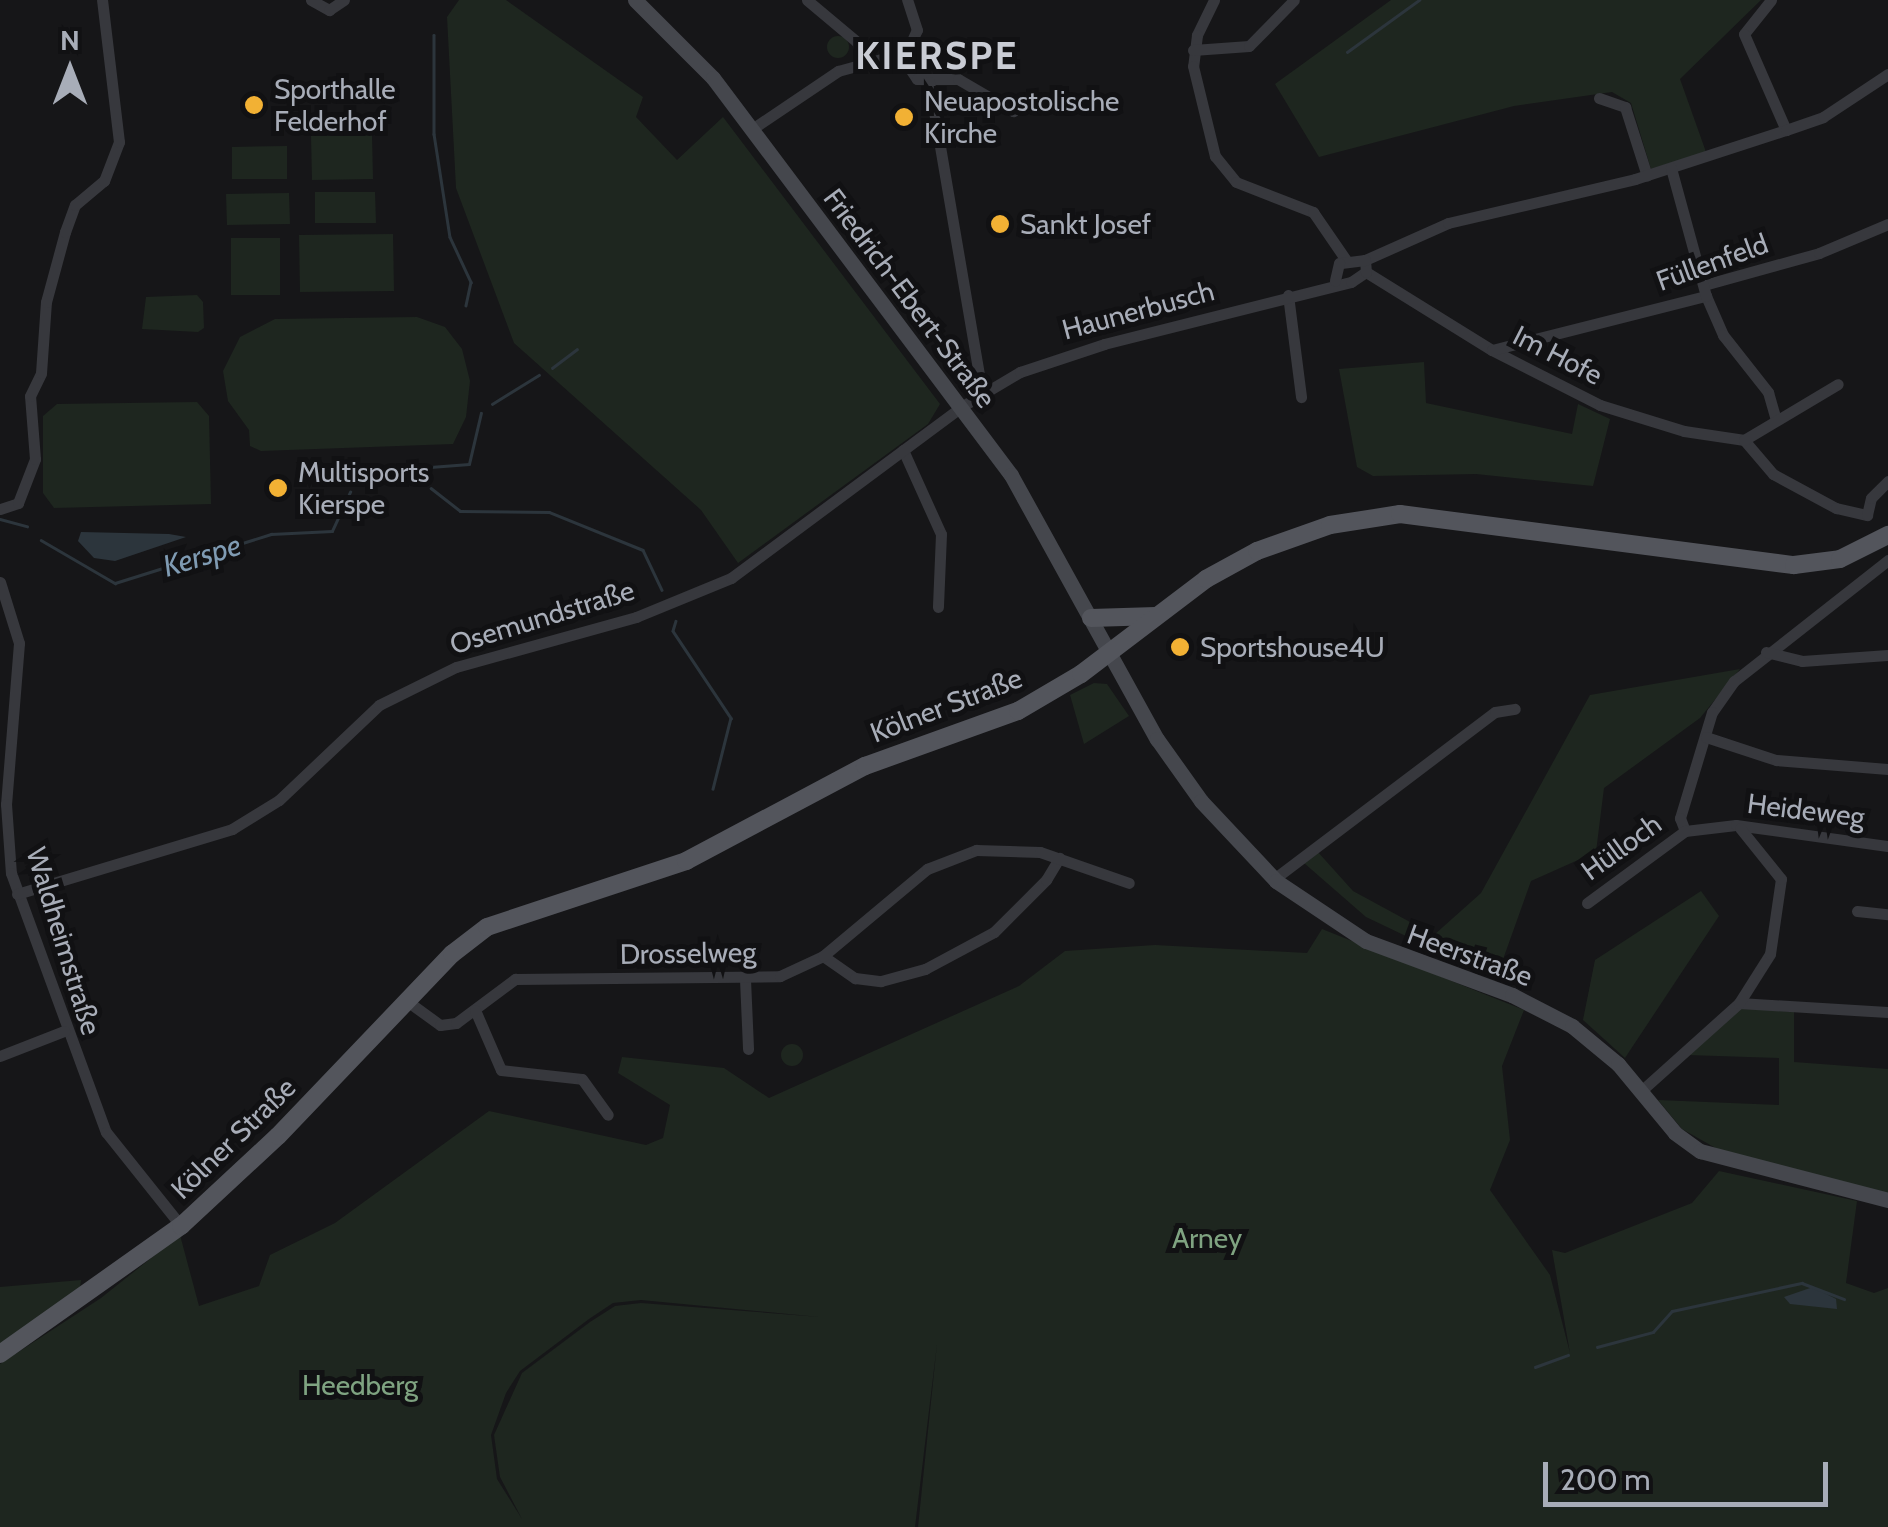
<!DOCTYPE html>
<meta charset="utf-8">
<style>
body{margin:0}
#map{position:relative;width:1888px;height:1527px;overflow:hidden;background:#161618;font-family:Cabin,sans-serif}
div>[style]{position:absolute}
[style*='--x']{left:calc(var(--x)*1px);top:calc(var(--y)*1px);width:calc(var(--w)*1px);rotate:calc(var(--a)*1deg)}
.green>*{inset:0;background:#1e261f}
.round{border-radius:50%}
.water>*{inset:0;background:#2c353c}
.stream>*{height:2.5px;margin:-1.25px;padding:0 1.25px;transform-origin:1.25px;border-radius:1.25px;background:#2c353c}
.street>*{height:11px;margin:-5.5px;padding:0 5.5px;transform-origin:5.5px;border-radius:5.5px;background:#37383d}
.secondary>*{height:15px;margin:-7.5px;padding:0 7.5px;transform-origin:7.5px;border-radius:7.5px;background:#45474d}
.primary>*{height:18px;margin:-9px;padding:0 9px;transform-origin:9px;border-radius:9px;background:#53555c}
.dots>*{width:28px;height:28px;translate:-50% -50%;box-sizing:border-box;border:5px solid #111113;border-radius:50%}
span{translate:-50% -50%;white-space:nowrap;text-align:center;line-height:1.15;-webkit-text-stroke:10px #111113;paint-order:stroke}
.poi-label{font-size:28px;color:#a8adb8}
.left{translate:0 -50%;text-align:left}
.street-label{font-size:28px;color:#a8adb8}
.park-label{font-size:28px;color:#7fa381}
.water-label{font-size:30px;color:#7f9bb3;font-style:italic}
.district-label{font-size:38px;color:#c9ccd4;font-weight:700;letter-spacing:2.5px}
.north{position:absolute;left:20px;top:20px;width:100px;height:100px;-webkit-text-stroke:8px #111113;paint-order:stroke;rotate:0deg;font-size:28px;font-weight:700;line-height:40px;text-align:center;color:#a8adb8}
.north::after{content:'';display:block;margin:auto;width:35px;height:45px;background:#a8adb8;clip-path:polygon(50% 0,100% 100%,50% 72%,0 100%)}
.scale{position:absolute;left:1543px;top:1462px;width:285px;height:45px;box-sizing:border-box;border:5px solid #a8adb8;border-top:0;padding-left:12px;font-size:30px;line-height:35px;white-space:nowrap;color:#a8adb8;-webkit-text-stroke:8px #111113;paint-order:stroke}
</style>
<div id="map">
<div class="green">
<div style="clip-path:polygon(459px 0,506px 0,643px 97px,636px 117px,677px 160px,723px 117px,940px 404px,928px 424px,738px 563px,701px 510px,514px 343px,456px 188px,447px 17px)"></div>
<div style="clip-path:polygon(1391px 0,1761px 0,1680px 79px,1706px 152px,1651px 169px,1631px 103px,1612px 92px,1514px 106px,1319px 157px,1275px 84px)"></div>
<div class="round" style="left:827px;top:36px;width:22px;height:22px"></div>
<div style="clip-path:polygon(372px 135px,373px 179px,312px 180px,311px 136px)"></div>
<div style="clip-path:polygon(287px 146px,287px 179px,232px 179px,232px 147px)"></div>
<div style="clip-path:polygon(315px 192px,375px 192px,376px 223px,315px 223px)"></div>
<div style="clip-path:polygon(289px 193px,290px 224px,227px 225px,226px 194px)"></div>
<div style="clip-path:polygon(393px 234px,394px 291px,300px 292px,299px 235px)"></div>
<div style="clip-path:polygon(231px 238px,280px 238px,280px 295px,231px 295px)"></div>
<div style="clip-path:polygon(197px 295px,203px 302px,204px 328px,198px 332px,142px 329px,146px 297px)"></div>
<div style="clip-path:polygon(417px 317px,445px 327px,462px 349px,470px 381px,466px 417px,453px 444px,261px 451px,250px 446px,249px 430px,228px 401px,223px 371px,240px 337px,275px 319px)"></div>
<div style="clip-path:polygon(1424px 362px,1426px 403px,1572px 434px,1578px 404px,1610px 419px,1593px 486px,1476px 474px,1373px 476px,1357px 467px,1339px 369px)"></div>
<div style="clip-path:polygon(197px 402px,209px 416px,211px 504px,54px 508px,43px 493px,43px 416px,57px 404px)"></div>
<div style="clip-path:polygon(1740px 669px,1700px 718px,1604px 788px,1596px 852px,1531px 881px,1496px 979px,1366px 917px,1304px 863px,1317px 851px,1353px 891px,1434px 935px,1481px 893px,1590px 695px)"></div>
<div style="clip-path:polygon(1094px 683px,1107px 684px,1129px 716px,1084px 744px,1070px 695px)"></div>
<div style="clip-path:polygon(1701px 891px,1719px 916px,1625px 1058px,1583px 1020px,1595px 960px)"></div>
<div style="clip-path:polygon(evenodd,1322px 929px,1524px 1010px,1502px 1066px,1510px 1140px,1490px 1190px,1550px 1275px,1570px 1353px,1552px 1250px,1565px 1253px,1692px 1203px,1719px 1171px,1857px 1201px,1846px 1283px,1874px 1293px,1888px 1288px,1888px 1527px,918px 1527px,937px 1344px,915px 1527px,0 1527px,0 1364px,101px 1298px,180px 1235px,199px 1306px,259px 1286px,270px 1255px,335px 1223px,489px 1111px,646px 1145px,663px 1138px,670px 1105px,618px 1073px,622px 1057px,724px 1068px,769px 1098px,1019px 986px,1065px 951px,1155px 945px,1307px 953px,1322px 929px,641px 1300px,820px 1317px,641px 1303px,615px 1306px,590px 1322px,522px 1373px,494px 1435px,500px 1477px,522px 1519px,497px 1479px,491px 1435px,506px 1393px,520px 1371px,589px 1319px,613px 1303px,641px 1300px)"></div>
<div style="clip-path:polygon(1740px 1007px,1794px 1012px,1794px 1062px,1888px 1069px,1888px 1195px,1728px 1155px,1682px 1129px,1658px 1100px,1779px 1105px,1779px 1058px,1687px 1055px)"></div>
<div class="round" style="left:781px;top:1044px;width:22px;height:22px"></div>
<div style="clip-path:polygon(81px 1280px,80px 1288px,0 1344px,0 1287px)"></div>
</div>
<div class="water">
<div style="clip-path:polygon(81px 532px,169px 534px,186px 537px,115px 561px,94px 558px,78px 541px)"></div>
<div style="clip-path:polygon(1813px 1287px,1836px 1299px,1837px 1309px,1790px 1304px,1784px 1297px)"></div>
</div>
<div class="stream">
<div style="--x:434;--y:35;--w:99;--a:90"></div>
<div style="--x:434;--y:134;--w:104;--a:81.2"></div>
<div style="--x:450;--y:237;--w:50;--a:65"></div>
<div style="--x:471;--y:282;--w:24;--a:102"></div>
<div style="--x:1347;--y:52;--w:89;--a:-35.8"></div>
<div style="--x:552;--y:368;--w:31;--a:-37"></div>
<div style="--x:492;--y:404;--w:55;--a:-31.7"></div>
<div style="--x:417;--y:468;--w:52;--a:-4.4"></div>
<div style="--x:469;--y:464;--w:52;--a:-76.8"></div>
<div style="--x:364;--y:480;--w:14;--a:-39"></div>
<div style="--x:375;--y:471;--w:42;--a:-4.1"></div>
<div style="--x:417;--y:468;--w:14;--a:56"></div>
<div style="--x:431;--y:488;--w:37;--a:38"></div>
<div style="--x:460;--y:511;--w:89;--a:0.6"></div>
<div style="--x:549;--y:512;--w:101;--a:22"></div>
<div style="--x:643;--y:550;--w:44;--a:64.6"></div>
<div style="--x:0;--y:519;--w:28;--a:15"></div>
<div style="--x:41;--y:540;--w:86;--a:30.2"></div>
<div style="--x:115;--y:583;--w:164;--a:-17.4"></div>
<div style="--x:271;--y:534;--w:61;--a:-2.8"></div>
<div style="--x:332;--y:531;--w:43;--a:-65.2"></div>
<div style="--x:676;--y:621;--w:10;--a:107"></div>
<div style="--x:673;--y:631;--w:105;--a:56.3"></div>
<div style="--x:731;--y:718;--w:73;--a:104.2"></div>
<div style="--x:1597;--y:1347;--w:58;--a:-15"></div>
<div style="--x:1653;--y:1332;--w:28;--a:-48"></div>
<div style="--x:1672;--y:1311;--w:133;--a:-12.2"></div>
<div style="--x:1802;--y:1283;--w:45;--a:20.9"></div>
<div style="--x:1535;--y:1367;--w:35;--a:-20"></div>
</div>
<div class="street">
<div style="--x:311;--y:0;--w:21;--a:29"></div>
<div style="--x:329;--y:10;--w:18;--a:-34"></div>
<div style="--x:807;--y:0;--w:65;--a:40"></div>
<div style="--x:857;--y:42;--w:19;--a:72"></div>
<div style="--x:1214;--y:0;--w:39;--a:116"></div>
<div style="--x:1197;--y:35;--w:31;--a:97"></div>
<div style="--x:1193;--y:66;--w:93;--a:76.3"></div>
<div style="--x:1215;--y:156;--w:33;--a:51"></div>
<div style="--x:1236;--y:182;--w:83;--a:21.3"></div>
<div style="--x:1313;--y:212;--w:58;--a:55.5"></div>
<div style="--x:1771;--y:0;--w:43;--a:128.5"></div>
<div style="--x:1744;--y:34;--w:105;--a:66.4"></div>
<div style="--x:1193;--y:50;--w:56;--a:-4.1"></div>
<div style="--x:1249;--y:46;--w:64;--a:-45.6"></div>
<div style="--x:900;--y:54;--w:30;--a:56"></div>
<div style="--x:917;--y:79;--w:41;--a:0"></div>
<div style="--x:958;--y:79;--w:64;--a:30.2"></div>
<div style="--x:1013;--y:111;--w:19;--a:-28"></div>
<div style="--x:929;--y:82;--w:315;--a:80.3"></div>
<div style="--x:1599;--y:98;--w:28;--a:19"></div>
<div style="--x:1625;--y:107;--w:72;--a:72.3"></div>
<div style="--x:752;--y:129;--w:104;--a:-34"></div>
<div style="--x:838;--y:71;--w:72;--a:-15.4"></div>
<div style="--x:907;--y:52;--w:24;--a:-66"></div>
<div style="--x:917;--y:30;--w:32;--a:-108"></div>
<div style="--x:1365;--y:260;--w:91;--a:-24"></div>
<div style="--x:1448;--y:223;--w:192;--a:-13.2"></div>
<div style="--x:1635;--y:179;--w:159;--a:-18"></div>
<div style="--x:1786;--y:130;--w:39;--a:-19"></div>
<div style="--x:1823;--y:117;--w:78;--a:-33.5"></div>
<div style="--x:1366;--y:272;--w:148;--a:31.8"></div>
<div style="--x:1492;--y:350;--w:121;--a:27"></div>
<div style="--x:1600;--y:405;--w:88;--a:17.2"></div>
<div style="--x:1684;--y:431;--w:61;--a:8.5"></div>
<div style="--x:1744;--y:440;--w:45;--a:49.5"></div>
<div style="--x:1773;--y:474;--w:72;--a:28.4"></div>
<div style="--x:1836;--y:508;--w:32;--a:13"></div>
<div style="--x:1867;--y:515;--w:17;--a:-77"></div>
<div style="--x:1871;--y:498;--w:24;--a:-45"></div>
<div style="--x:1704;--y:285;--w:119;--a:-15.5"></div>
<div style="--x:1819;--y:253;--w:75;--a:-22.8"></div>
<div style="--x:1288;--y:295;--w:103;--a:82.7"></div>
<div style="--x:1706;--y:296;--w:43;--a:66.4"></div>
<div style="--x:1723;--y:335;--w:73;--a:51.7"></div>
<div style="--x:1768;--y:392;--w:26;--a:74"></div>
<div style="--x:1492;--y:350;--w:221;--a:-14.2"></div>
<div style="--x:1706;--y:296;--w:133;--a:-105.3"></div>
<div style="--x:1744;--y:440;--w:109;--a:-30.8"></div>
<div style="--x:903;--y:450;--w:92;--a:65.7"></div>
<div style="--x:941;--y:534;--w:73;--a:92.4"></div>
<div style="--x:0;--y:509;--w:19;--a:-18"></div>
<div style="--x:18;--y:503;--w:47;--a:-68.9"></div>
<div style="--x:35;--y:459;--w:63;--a:-94.5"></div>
<div style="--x:30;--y:396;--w:25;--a:-64"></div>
<div style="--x:41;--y:373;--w:71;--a:-86"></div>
<div style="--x:46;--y:302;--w:73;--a:-74.8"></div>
<div style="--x:65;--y:232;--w:29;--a:-70"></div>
<div style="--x:75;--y:205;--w:38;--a:-40"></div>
<div style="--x:104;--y:181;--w:42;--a:-69"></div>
<div style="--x:119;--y:142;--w:143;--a:-96.8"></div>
<div style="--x:1888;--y:560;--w:196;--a:141.8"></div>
<div style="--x:1734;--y:681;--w:38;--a:125"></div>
<div style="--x:1712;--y:712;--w:111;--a:106.8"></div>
<div style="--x:1680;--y:818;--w:14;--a:69"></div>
<div style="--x:1685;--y:831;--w:51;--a:-6.7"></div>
<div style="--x:1736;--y:825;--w:153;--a:7.9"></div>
<div style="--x:0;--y:582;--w:64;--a:72.7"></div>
<div style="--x:19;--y:643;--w:162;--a:94.6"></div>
<div style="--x:6;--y:804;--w:69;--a:85.9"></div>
<div style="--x:11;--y:873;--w:276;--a:69.9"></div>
<div style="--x:106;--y:1132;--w:120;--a:51.4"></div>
<div style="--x:1766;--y:652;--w:37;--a:14"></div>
<div style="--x:1802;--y:661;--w:86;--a:-4"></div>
<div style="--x:1706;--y:737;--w:74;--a:18.2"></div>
<div style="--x:1776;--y:760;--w:112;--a:4.6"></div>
<div style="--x:1274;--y:879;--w:277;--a:-37.1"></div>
<div style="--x:1495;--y:712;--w:20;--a:-9"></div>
<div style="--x:17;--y:894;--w:225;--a:-16.8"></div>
<div style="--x:232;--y:829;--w:55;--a:-31.7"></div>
<div style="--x:279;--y:800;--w:138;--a:-43.5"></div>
<div style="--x:379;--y:705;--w:86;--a:-26.3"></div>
<div style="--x:456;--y:667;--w:187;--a:-15.5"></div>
<div style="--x:636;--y:617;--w:103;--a:-22.3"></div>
<div style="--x:731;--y:578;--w:287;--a:-36.6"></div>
<div style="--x:961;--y:407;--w:69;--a:-30.7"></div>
<div style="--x:1020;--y:372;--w:89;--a:-18.4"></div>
<div style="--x:1104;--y:344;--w:255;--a:-14.1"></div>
<div style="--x:1351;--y:282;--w:18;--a:-34"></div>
<div style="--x:1366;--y:272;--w:12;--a:-95"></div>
<div style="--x:1365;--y:260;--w:26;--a:173"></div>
<div style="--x:1339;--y:263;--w:18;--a:103"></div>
<div style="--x:1587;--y:903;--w:122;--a:-36.3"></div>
<div style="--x:1857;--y:911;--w:31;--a:6"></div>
<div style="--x:823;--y:956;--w:39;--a:35"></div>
<div style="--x:855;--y:978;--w:26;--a:7"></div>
<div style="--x:881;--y:981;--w:46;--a:-15.3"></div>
<div style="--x:925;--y:969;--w:78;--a:-28.2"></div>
<div style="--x:994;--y:932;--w:74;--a:-45"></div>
<div style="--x:1046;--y:880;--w:26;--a:-59"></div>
<div style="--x:745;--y:979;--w:70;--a:87.5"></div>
<div style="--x:407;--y:1001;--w:41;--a:36"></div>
<div style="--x:440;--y:1025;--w:16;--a:-7"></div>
<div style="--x:456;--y:1023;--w:74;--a:-36.7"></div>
<div style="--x:515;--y:979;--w:265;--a:-0.6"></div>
<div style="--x:780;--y:976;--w:47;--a:-24.9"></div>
<div style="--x:823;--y:956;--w:136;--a:-39.9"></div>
<div style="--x:927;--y:869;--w:53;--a:-21.2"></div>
<div style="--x:976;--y:850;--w:64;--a:1.8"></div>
<div style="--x:1040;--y:852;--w:94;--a:19.2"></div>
<div style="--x:1739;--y:1003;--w:149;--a:3.5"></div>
<div style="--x:475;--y:1010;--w:65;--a:66.6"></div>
<div style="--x:501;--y:1070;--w:81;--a:6.3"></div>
<div style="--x:582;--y:1079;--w:44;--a:54.2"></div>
<div style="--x:0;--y:1056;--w:69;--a:-21.3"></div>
<div style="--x:1641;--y:1091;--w:132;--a:-41.9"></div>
<div style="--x:1739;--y:1003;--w:58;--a:-57.7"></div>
<div style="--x:1770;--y:954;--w:76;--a:-81.7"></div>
<div style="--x:1781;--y:879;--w:65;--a:-128.8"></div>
</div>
<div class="secondary">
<div style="--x:635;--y:0;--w:110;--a:45"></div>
<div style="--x:713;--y:78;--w:496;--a:53.1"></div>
<div style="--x:1011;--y:475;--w:302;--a:61.1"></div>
<div style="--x:1157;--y:739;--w:76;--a:54.6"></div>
<div style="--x:1201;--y:801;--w:110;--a:46.8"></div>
<div style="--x:1276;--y:881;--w:108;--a:33.7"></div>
<div style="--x:1366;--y:941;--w:156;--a:20.3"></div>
<div style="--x:1512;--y:995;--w:68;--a:27.3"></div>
<div style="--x:1572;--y:1026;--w:60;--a:39.6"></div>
<div style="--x:1618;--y:1064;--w:89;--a:50.4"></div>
<div style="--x:1675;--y:1133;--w:31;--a:36"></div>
<div style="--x:1700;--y:1151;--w:194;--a:14.6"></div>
</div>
<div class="primary">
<div style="--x:1091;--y:618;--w:65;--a:-1.8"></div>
<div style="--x:0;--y:1354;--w:222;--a:-35.3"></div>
<div style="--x:181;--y:1226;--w:132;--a:-42.9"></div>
<div style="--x:278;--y:1136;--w:252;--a:-46.3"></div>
<div style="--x:452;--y:954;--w:44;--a:-37.6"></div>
<div style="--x:487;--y:927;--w:210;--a:-18.3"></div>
<div style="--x:686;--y:861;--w:203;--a:-28"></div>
<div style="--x:865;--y:766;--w:163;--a:-19.8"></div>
<div style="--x:1018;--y:711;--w:73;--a:-30.4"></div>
<div style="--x:1081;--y:674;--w:157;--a:-37.2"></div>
<div style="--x:1206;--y:579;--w:58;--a:-28.8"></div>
<div style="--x:1257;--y:551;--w:77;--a:-19.6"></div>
<div style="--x:1330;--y:525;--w:71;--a:-8.9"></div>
<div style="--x:1400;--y:514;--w:397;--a:7.4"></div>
<div style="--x:1794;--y:565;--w:46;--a:-7.4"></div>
<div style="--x:1840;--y:559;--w:54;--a:-26.6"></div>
</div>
<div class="dots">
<div style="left:254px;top:105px;background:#f2b134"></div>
<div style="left:904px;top:117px;background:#f2b134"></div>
<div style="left:1000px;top:224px;background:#f2b134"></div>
<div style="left:278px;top:488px;background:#f2b134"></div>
<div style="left:1180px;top:647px;background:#f2b134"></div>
</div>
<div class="poi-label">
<span class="left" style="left:274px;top:105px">Sporthalle<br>Felderhof</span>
<span class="left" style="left:924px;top:117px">Neuapostolische<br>Kirche</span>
<span class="left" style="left:1020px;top:224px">Sankt Josef</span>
<span class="left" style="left:298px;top:488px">Multisports<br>Kierspe</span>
<span class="left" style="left:1200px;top:647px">Sportshouse4U</span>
</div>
<div class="street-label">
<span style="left:1712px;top:262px;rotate:-20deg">Füllenfeld</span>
<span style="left:910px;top:298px;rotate:53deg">Friedrich-Ebert-Straße</span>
<span style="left:1138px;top:310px;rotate:-15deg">Haunerbusch</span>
<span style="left:1558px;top:355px;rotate:27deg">Im Hofe</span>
<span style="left:542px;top:617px;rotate:-17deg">Osemundstraße</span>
<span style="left:946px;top:705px;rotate:-21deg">Kölner Straße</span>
<span style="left:1806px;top:810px;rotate:7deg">Heideweg</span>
<span style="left:1621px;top:847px;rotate:-36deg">Hülloch</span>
<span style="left:64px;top:941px;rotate:73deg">Waldheimstraße</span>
<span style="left:688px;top:953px;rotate:-1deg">Drosselweg</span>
<span style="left:1470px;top:955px;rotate:20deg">Heerstraße</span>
<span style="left:233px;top:1138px;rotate:-44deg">Kölner Straße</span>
</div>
<div class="park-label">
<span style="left:1207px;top:1238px">Arney</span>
<span style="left:360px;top:1385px">Heedberg</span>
</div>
<div class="water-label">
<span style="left:202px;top:556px;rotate:-17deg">Kerspe</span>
</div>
<div class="district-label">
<span style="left:937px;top:56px">KIERSPE</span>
</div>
<div class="north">N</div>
<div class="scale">200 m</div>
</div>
